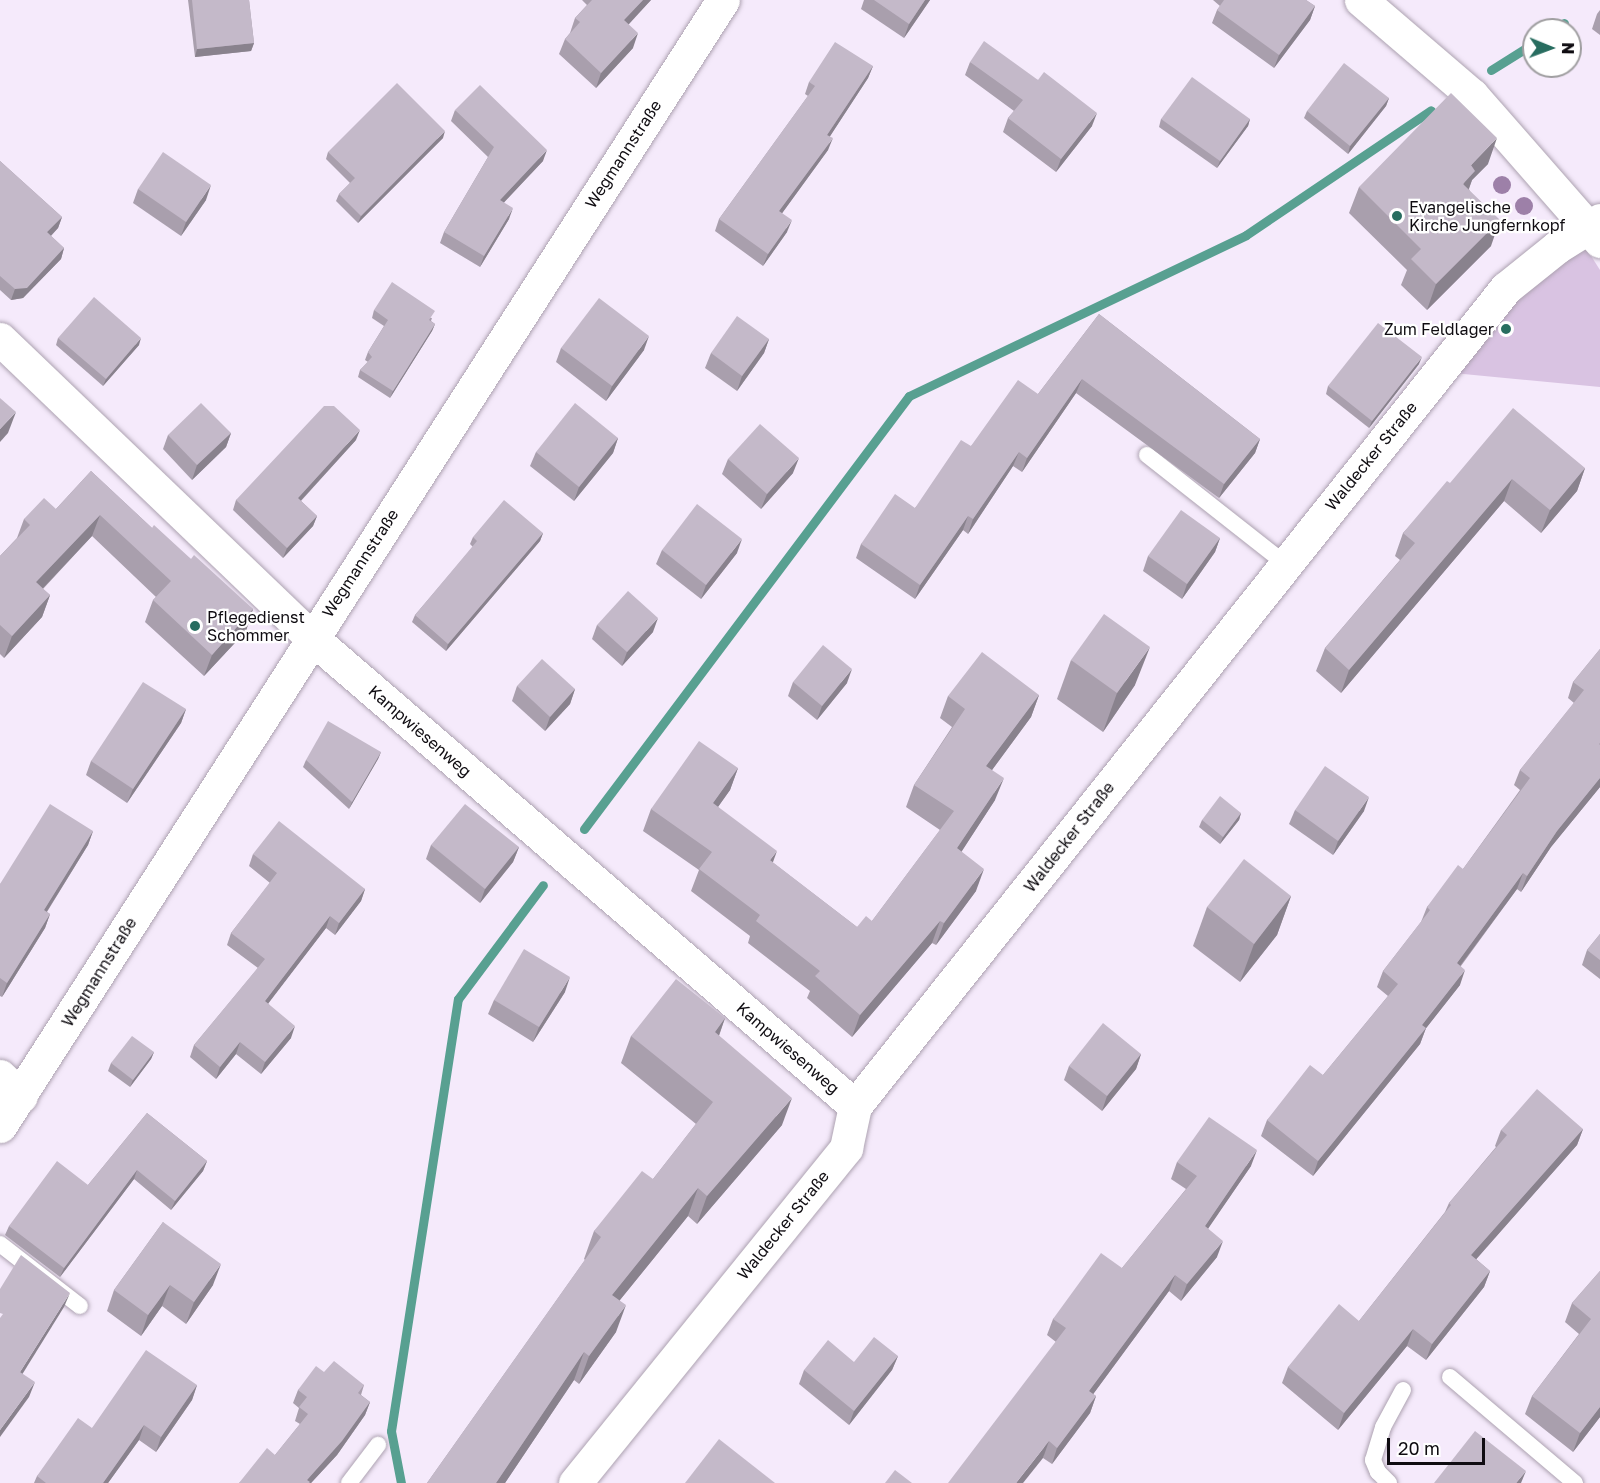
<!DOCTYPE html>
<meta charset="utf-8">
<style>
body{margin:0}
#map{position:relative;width:1600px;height:1483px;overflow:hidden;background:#f5eafb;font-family:"Golos Text",sans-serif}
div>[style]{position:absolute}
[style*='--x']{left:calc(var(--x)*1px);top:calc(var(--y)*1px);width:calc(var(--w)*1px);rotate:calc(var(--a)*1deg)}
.green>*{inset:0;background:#d9c3e2}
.stream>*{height:9px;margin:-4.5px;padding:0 4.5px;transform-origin:4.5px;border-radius:4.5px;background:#58a091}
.roads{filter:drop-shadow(0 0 2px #ada2b1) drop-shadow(0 0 2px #ada2b1)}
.service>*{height:16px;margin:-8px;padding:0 8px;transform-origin:8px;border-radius:8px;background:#fff}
.minor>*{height:33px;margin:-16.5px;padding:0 16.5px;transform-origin:16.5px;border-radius:16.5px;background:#fff}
.tertiary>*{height:33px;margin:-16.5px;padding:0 16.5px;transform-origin:16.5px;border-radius:16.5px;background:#fff}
.trees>*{width:18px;height:18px;margin:-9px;border-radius:50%;background:#9d80a8}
.wall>*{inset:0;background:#a99fad}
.shaded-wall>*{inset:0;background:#89828d}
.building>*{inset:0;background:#c4b9c9}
.dots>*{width:16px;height:16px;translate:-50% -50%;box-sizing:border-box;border:3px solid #fff;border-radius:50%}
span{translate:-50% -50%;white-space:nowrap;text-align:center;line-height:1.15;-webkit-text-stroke:4.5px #fff;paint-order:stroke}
.street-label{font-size:16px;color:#0f0c11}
.poi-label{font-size:16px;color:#0f0c11}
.left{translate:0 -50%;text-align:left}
.right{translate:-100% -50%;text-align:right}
.north{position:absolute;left:1522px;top:18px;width:60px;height:60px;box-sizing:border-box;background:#fff;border:2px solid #9f9ea0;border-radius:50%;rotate:91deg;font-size:16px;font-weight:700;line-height:24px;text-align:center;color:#0f0c11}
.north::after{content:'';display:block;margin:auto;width:21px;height:27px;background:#286d60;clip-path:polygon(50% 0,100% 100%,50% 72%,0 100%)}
.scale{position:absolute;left:1387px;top:1438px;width:98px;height:27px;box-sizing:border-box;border:3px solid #0f0c11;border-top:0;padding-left:8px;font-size:18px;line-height:21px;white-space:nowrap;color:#0f0c11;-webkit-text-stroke:4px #fff;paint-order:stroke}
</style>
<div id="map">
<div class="green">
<div style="clip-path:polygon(1586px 248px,1600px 270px,1600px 387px,1453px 373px,1533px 281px)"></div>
</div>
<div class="stream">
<div style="--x:1553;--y:30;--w:13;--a:-32"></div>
<div style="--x:1491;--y:70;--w:51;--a:-32.1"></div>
<div style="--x:584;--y:829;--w:541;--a:-53.11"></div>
<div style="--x:909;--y:396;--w:373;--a:-25.5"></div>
<div style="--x:1246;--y:235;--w:223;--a:-34"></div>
<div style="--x:401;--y:1483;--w:53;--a:-100.9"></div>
<div style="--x:391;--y:1431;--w:437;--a:-81.2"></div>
<div style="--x:458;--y:999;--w:142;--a:-53.3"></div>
</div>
<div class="roads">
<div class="service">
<div style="--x:1147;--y:455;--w:174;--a:38.2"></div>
<div style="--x:0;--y:1244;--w:101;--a:37.8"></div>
<div style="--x:1450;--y:1377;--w:164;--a:40.3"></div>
<div style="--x:349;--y:1483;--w:48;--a:-52.7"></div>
<div style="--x:1389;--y:1483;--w:16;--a:-135"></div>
<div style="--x:1378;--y:1472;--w:13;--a:-113"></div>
<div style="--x:1373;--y:1460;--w:34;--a:-73"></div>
<div style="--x:1383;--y:1427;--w:42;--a:-61.6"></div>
</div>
<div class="minor">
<div style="--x:0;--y:339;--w:432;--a:43.8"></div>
<div style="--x:312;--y:638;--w:717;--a:40.76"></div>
<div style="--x:0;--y:1076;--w:29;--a:44"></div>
<div style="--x:575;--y:1483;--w:431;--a:-51"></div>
<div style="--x:846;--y:1148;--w:43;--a:-77.9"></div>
<div style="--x:855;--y:1106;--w:1045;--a:-51.49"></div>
<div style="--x:1506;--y:288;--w:65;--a:-38.8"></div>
<div style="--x:1557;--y:247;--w:51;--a:-32.1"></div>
</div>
<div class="tertiary">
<div style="--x:1361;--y:0;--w:146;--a:40.6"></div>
<div style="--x:1472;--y:95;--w:194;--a:48.8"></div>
<div style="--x:0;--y:1126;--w:1338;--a:-57.3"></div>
</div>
</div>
<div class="trees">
<div style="left:1502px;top:185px"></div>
<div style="left:1524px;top:206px"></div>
</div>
<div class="wall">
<div style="clip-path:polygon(188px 0,249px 0,254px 43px,251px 51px,195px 57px)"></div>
<div style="clip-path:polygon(582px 0,651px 0,628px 24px,633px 48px,596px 88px,559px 54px,565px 39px,570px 33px,575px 18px,587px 5px)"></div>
<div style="clip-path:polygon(864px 0,930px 0,904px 38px,861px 9px)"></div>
<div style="clip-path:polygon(1213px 0,1306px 0,1315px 6px,1310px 20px,1274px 68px,1212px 23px,1217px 10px,1220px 6px)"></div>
<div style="clip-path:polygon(1600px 10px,1600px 35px,1592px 29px,1597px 14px)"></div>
<div style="clip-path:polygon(970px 62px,1038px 80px,1092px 126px,1056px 172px,1003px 132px,1008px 118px,1014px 111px,965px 75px)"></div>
<div style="clip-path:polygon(873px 66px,868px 78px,830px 136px,828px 150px,782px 213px,787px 232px,763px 266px,715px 231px,719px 219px,808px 96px,805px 94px,809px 82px)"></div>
<div style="clip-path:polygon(1389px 98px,1386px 106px,1348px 154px,1304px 118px,1307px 111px)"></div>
<div style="clip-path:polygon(455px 110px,543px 161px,504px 202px,509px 219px,480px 267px,440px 243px,444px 232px,488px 157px,451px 121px)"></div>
<div style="clip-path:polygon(1161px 119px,1250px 119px,1248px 126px,1217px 168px,1159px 127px)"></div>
<div style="clip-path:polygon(443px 138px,358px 223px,336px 201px,339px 194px,350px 183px,326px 159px,328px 152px)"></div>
<div style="clip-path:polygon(0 161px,62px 217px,58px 228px,51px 236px,64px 248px,61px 259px,23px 298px,11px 300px,0 290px)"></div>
<div style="clip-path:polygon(1488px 164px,1472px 180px,1469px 189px,1491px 246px,1427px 310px,1401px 285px,1407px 270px,1349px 213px,1359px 187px)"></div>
<div style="clip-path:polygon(138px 189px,206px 200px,181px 236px,133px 203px)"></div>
<div style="clip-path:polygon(374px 310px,432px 318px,431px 321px,435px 324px,432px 331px,390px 398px,358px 377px,360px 370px,368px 362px,365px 360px,368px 352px,384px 326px,372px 318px)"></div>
<div style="clip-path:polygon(1099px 314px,1260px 439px,1255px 453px,1219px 498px,1076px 393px,1022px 472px,1013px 466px,968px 534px,963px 530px,915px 599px,856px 558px,861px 544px,915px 508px,971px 446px,1038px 394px)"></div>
<div style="clip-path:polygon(58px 338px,139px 345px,103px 386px,56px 345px)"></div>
<div style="clip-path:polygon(769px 339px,764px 353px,737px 391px,705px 368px,711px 353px)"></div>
<div style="clip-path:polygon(561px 348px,644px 350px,606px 401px,556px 362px)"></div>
<div style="clip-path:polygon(1419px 364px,1369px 428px,1326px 394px,1328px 386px)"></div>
<div style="clip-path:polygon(231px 433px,226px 447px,192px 480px,163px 449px,168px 435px)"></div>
<div style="clip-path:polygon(618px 438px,613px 453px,574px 501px,530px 466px,536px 452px)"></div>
<div style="clip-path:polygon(356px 440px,301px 501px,317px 516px,313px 526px,283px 558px,233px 510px,236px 500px)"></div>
<div style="clip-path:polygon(728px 459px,793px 473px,761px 509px,722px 474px)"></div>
<div style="clip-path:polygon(1585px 468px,1577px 491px,1541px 533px,1504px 501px,1341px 693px,1316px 671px,1325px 648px,1400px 560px,1395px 556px,1403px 533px,1450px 483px)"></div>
<div style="clip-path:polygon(91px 471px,152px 528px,253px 609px,246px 631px,204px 676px,145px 622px,153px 600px,156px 597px,92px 536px,43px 589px,50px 595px,42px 617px,4px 658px,0 654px,0 556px,17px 538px,24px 519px,56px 509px)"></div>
<div style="clip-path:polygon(543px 533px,540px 541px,446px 651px,412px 622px,415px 615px,473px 547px,470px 544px,473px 537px)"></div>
<div style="clip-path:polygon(1220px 538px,1215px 552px,1182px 599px,1143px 571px,1148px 556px)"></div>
<div style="clip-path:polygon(662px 550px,737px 553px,701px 599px,656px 564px)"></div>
<div style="clip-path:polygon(597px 625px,653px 632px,622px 666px,592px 639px)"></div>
<div style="clip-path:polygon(1600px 649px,1600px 787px,1551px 847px,1521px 892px,1517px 889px,1461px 966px,1460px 985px,1426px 1028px,1420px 1044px,1313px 1176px,1261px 1136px,1267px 1120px,1323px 1075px,1388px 996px,1377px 987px,1383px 971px,1421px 922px,1427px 907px,1463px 869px,1520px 790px,1514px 785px,1520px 770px,1574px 703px,1568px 698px,1573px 682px)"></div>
<div style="clip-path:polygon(1071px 660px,1135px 685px,1103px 732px,1057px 699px)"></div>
<div style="clip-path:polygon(793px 682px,847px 683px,817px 720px,788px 696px)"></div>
<div style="clip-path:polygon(517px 686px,575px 689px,570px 704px,545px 731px,512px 701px)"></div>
<div style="clip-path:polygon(1039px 695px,1031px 717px,992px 770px,995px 800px,961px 852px,976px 891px,936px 945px,932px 943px,852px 1037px,807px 998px,810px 991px,748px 943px,750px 936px,691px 891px,699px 870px,643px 831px,651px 809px,738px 768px,730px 790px,718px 807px,772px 862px,857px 927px,872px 921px,940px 830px,906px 807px,914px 785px,952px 727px,940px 718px,948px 696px)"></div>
<div style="clip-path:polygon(186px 709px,181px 723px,127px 803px,86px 775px,91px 761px)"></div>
<div style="clip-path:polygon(381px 752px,378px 759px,349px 809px,303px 767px,306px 760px)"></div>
<div style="clip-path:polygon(1295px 810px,1364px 811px,1333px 855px,1289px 824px)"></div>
<div style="clip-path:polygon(1241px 813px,1239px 820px,1220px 844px,1199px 827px,1202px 820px)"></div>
<div style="clip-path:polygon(93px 831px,88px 845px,47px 912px,50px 914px,45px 928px,2px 997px,0 996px,0 884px)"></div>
<div style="clip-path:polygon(431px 845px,519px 847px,513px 862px,480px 903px,426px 859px)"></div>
<div style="clip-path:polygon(253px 854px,365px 889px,361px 901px,335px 935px,326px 928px,268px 1003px,291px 1038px,261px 1074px,236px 1054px,216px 1079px,190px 1057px,194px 1045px,258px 968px,227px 945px,231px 933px,270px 883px,249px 866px)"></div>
<div style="clip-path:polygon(1291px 896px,1277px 935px,1240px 982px,1193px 946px,1207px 907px)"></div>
<div style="clip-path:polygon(1600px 934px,1600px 979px,1582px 965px,1587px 950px)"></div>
<div style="clip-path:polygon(565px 992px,533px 1042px,488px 1014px,494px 1000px)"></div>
<div style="clip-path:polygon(725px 1018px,719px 1036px,782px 1125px,697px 1224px,688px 1216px,620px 1300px,616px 1332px,579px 1384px,574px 1380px,505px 1483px,427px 1483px,585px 1260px,584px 1259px,594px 1231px,653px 1179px,696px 1124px,621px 1063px,631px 1036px)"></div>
<div style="clip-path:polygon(154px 1052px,151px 1059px,130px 1087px,108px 1071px,111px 1063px)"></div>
<div style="clip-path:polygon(1141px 1054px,1136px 1069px,1102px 1111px,1064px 1080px,1069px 1066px)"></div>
<div style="clip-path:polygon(147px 1113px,207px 1161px,203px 1171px,171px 1210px,134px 1179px,60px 1277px,5px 1235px,9px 1226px,88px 1185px)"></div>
<div style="clip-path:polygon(1583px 1129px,1577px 1145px,1476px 1259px,1490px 1271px,1484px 1287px,1426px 1360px,1407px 1346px,1338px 1430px,1282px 1383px,1288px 1367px,1359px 1321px,1445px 1212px,1449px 1203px,1496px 1147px,1495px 1146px,1501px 1130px)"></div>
<div style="clip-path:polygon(1177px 1162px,1251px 1166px,1208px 1228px,1217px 1257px,1181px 1301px,1169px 1291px,1093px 1394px,1096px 1396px,1090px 1413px,1052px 1464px,1043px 1458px,1056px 1342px,1047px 1335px,1053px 1319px,1122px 1268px,1186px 1189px,1171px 1179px)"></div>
<div style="clip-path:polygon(163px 1222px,213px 1285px,186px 1324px,162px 1306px,141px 1336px,107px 1311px,114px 1290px)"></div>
<div style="clip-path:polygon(1600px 1271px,1600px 1417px,1573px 1452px,1525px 1414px,1532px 1396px,1579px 1334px,1565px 1322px,1572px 1303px)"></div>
<div style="clip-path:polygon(898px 1356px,892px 1370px,849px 1425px,799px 1384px,804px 1370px,854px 1362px)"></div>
<div style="clip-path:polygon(324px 1372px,364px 1385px,361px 1395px,370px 1402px,365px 1415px,337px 1455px,311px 1483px,239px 1483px,275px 1455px,300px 1424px,295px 1421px,299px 1408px,293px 1403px,298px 1390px)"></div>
<div style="clip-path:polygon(197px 1385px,192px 1400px,156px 1452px,139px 1440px,108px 1483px,34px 1483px,37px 1476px,92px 1428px)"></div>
</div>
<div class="shaded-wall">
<div style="clip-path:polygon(643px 0,651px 0,619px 35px,624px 20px)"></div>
<div style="clip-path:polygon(925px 0,930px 0,904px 38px,909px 24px)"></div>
<div style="clip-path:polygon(1315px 6px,1310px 20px,1274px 68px,1279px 55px)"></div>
<div style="clip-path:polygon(638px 33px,633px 48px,596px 88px,601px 73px)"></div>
<div style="clip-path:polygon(254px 43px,251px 51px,195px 57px,197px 49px)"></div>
<div style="clip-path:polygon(873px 66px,868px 78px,823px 147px,827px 135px)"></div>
<div style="clip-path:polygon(1389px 98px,1386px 106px,1348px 154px,1350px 146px)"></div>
<div style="clip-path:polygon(1097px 113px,1092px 126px,1056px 172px,1061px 159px)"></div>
<div style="clip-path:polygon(1250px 119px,1248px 126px,1217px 168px,1220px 161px)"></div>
<div style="clip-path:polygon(445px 131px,443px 138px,358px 223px,361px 216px)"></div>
<div style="clip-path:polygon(833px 138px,828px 150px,775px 223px,779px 211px)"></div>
<div style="clip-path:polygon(1497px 138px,1488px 164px,1472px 180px,1466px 196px,1454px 209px,1471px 165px)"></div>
<div style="clip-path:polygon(547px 150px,543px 161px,496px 211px,500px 200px)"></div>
<div style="clip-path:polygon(211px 185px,206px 200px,181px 236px,186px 222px)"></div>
<div style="clip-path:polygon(513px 208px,509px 219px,480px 267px,484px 256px)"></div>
<div style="clip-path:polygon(62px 217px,58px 228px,44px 243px,47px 232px)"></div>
<div style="clip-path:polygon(792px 220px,787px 232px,763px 266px,768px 254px)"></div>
<div style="clip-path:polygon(1500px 220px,1491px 246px,1427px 310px,1436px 284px)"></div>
<div style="clip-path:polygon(64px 248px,61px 259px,23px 298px,11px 300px,15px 289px)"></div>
<div style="clip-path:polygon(435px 324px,432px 331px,390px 398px,393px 391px)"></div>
<div style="clip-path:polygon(649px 336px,644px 350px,606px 401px,612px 386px)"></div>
<div style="clip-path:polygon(141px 338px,139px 345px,103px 386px,106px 379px)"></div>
<div style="clip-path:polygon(769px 339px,764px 353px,737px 391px,742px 376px)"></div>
<div style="clip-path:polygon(1422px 357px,1419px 364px,1369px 428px,1372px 421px)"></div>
<div style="clip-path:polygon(1082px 379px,1076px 393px,1022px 472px,1027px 458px)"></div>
<div style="clip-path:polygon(16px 412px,8px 433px,0 442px,0 429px)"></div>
<div style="clip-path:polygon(360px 430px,356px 440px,294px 508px,298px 498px)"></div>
<div style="clip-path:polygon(231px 433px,226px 447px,192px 480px,197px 465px)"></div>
<div style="clip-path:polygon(618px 438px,613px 453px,574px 501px,579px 487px)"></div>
<div style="clip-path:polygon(1260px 439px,1255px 453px,1219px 498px,1224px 484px)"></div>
<div style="clip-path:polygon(1019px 452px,1013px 466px,968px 534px,973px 519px)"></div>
<div style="clip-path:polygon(799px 458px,793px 473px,761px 509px,767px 494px)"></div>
<div style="clip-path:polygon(1585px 468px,1577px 491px,1541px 533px,1550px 510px)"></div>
<div style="clip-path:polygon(1512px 479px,1504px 501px,1341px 693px,1349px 670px)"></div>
<div style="clip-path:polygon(100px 515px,92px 536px,28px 604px,36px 582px)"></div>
<div style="clip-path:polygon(317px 516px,313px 526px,283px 558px,287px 548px)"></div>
<div style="clip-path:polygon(968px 516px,963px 530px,915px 599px,920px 585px)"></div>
<div style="clip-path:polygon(543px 533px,540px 541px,446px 651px,448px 644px)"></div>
<div style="clip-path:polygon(1220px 538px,1215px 552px,1182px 599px,1187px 584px)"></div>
<div style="clip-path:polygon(742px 539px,737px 553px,701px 599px,706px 585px)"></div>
<div style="clip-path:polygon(50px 595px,42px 617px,4px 658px,12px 636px)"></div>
<div style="clip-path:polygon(253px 609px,246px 631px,204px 676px,212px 655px)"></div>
<div style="clip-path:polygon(658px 618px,653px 632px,622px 666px,627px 652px)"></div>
<div style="clip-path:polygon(1150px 647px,1135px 685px,1103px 732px,1117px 693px)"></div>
<div style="clip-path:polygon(852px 669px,847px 683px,817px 720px,822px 706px)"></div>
<div style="clip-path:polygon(575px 689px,570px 704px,545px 731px,550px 717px)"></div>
<div style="clip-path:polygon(1039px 695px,1031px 717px,978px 789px,986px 766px)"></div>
<div style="clip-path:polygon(186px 709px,181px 723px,127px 803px,133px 789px)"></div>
<div style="clip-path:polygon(381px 752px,378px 759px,349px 809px,352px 802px)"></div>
<div style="clip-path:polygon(738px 768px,730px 790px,705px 825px,713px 803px)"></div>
<div style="clip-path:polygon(1004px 778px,995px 800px,949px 871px,957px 848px)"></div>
<div style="clip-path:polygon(1600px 778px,1600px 787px,1551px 847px,1521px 892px,1527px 876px,1557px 831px)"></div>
<div style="clip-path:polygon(1369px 797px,1364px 811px,1333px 855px,1338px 841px)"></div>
<div style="clip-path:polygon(1241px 813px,1239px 820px,1220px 844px,1223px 837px)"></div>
<div style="clip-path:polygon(93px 831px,88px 845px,39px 924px,44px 910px)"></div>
<div style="clip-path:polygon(519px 847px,513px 862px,480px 903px,485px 889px)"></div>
<div style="clip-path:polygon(777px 851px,769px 873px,770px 860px)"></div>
<div style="clip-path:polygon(984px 869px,976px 891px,936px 945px,944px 923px)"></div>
<div style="clip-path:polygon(1523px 873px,1517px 889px,1451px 978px,1457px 963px)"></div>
<div style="clip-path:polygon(365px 889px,361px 901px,335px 935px,339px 923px)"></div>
<div style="clip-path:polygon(1291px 896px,1277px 935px,1240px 982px,1254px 944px)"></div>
<div style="clip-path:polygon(50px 914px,45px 928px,2px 997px,7px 983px)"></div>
<div style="clip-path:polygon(330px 916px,326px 928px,261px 1013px,265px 1001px)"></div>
<div style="clip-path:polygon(940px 921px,932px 943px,852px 1037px,860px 1015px)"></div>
<div style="clip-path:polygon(1465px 970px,1460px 985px,1416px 1041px,1422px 1025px)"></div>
<div style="clip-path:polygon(570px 977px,565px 992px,533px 1042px,539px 1027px)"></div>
<div style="clip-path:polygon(725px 1018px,715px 1046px,715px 1032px)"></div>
<div style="clip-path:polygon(295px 1026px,291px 1038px,261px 1074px,265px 1062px)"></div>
<div style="clip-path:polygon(1426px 1028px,1420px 1044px,1313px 1176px,1318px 1161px)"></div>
<div style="clip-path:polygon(240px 1042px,236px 1054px,216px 1079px,220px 1067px)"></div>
<div style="clip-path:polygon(154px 1052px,151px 1059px,130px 1087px,133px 1080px)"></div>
<div style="clip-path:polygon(1141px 1054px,1136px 1069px,1102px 1111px,1107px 1096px)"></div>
<div style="clip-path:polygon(792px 1098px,782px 1125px,697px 1224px,707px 1196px)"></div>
<div style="clip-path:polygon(1583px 1129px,1577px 1145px,1465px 1272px,1471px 1255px)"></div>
<div style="clip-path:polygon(1257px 1150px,1251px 1166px,1199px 1242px,1205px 1226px)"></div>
<div style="clip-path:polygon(207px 1161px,203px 1171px,171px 1210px,175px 1201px)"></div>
<div style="clip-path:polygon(137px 1170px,134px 1179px,60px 1277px,64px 1268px)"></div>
<div style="clip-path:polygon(698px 1188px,688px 1216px,602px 1322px,612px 1295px)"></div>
<div style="clip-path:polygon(1223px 1241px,1217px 1257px,1181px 1301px,1187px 1284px)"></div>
<div style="clip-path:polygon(221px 1264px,213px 1285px,186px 1324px,194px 1302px)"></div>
<div style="clip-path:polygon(1490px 1271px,1484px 1287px,1426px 1360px,1432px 1344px)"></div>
<div style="clip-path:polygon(1175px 1275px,1169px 1291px,1083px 1408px,1089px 1391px)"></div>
<div style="clip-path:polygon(170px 1285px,162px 1306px,141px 1336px,148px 1315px)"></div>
<div style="clip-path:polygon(70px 1293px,64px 1307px,15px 1386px,20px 1372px)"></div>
<div style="clip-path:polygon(626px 1305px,616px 1332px,579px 1384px,589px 1356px)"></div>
<div style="clip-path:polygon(1413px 1329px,1407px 1346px,1338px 1430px,1344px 1413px)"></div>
<div style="clip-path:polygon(584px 1352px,574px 1380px,505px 1483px,496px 1483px)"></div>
<div style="clip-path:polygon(898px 1356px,892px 1370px,849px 1425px,854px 1411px)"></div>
<div style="clip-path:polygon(35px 1382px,29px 1397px,0 1437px,0 1430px)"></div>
<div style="clip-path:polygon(197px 1385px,192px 1400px,156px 1452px,161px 1437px)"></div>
<div style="clip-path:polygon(1096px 1396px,1090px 1413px,1052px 1464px,1057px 1448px)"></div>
<div style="clip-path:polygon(370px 1402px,365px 1415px,337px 1455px,311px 1483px,306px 1483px,307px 1480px)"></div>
<div style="clip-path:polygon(1600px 1407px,1600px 1417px,1573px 1452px,1580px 1433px)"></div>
<div style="clip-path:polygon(144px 1425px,139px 1440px,108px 1483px,103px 1483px)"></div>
<div style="clip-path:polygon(1049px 1441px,1043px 1458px,1023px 1483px,1016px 1483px)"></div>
<div style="clip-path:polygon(1526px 1471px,1521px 1483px,1516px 1483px)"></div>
</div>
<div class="building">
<div style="clip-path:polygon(192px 0,249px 0,254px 43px,197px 49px)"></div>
<div style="clip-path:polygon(592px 0,643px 0,624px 20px,638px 33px,601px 73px,565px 39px,580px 22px,575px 18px)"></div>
<div style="clip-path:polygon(874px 0,925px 0,909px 24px)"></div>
<div style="clip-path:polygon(1224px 0,1306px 0,1315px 6px,1279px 55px,1217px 10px)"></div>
<div style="clip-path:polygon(984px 41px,1038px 80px,1044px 72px,1097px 113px,1061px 159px,1008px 118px,1023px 100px,970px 62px)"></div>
<div style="clip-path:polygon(835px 42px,873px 66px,827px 135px,833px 138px,779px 211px,792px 220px,768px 254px,719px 219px,815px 86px,809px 82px)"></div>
<div style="clip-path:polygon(1344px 63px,1389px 98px,1350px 146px,1307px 111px)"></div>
<div style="clip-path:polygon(1192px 77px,1250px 119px,1220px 161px,1161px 119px)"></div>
<div style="clip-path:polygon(397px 83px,445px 131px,361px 216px,339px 194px,355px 178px,328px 152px)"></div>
<div style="clip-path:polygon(480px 85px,547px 150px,500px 200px,513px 208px,484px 256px,444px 232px,494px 147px,455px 110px)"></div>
<div style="clip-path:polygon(1451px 93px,1497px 138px,1471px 165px,1475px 171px,1463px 184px,1500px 220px,1436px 284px,1411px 259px,1421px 249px,1359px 187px)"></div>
<div style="clip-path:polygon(163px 152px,211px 185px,186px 222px,138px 189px)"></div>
<div style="clip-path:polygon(0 161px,62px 217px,47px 232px,64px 248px,27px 288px,15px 289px,0 276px)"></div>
<div style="clip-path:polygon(392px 282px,435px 311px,429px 320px,435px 324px,393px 391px,360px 370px,372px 357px,368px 352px,388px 320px,374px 310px)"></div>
<div style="clip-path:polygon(94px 297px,141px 338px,106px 379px,58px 338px)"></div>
<div style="clip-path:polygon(599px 298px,649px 336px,612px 386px,561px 348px)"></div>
<div style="clip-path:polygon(1099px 314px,1260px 439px,1224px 484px,1082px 379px,1027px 458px,1019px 452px,973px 519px,968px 516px,920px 585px,861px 544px,895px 494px,915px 508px,961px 440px,971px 446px,1018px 380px,1038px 394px)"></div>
<div style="clip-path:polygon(737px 316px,769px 339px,742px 376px,711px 353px)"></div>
<div style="clip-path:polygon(1378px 323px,1422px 357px,1372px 421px,1328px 386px)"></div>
<div style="clip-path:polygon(0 398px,16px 412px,0 429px)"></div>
<div style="clip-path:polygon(201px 403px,231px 433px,197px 465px,168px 435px)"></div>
<div style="clip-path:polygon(575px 403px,618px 438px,579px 487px,536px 452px)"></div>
<div style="clip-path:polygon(324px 406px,334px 406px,360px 430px,298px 498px,317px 516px,287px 548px,236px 500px)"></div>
<div style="clip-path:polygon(1513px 408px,1585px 468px,1550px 510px,1512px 479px,1349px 670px,1325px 648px,1415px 543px,1403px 533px,1447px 481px,1450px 483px)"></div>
<div style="clip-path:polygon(760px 424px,799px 458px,767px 494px,728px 459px)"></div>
<div style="clip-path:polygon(91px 471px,152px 528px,154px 525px,191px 559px,194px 555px,253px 609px,212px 655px,153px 600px,171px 581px,100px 515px,36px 582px,50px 595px,12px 636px,0 625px,0 556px,30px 525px,24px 519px,44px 498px,56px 509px)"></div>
<div style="clip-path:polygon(504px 500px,543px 533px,448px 644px,415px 615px,477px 541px,473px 537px)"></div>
<div style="clip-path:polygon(697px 504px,742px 539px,706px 585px,662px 550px)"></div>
<div style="clip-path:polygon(1181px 510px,1220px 538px,1187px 584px,1148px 556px)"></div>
<div style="clip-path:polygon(628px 591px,658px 618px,627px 652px,597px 625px)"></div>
<div style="clip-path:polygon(1104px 614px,1150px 647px,1117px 693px,1071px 660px)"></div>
<div style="clip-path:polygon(823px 645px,852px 669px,822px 706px,793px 682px)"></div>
<div style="clip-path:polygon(1600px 649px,1600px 743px,1599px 744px,1600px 745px,1600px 778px,1557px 831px,1527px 876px,1523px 873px,1457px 963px,1465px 970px,1422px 1025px,1426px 1028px,1318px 1161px,1267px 1120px,1310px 1065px,1323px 1075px,1398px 984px,1383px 971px,1430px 910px,1427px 907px,1458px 865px,1463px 869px,1530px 778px,1520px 770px,1584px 690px,1573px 682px)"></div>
<div style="clip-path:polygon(982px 652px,1039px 695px,986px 766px,1004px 778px,957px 848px,984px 869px,944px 923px,940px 921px,860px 1015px,815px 976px,820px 971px,756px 921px,760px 915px,699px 869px,712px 852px,651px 809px,699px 741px,738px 768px,713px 803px,777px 851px,770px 860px,857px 927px,866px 916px,872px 921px,954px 811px,914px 785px,965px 709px,948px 696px)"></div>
<div style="clip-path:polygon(542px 659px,575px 689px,550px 717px,517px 686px)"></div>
<div style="clip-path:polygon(143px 682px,186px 709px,133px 789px,91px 761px)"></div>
<div style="clip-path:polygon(328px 721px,381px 752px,352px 802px,306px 760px)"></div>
<div style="clip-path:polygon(1325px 766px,1369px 797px,1338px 841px,1295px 810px)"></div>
<div style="clip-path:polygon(1220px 796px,1241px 813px,1223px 837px,1202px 820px)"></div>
<div style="clip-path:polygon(50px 804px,93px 831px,44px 910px,50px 914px,7px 983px,0 978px,0 884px)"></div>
<div style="clip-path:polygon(465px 804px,519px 847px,485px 889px,431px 845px)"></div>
<div style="clip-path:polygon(279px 821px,365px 889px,339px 923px,330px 916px,265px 1001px,295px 1026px,265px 1062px,240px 1042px,220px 1067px,194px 1045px,265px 959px,231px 933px,277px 873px,253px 854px)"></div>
<div style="clip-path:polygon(1244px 859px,1291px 896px,1254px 944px,1207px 907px)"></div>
<div style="clip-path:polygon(1600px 934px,1600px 960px,1587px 950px)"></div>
<div style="clip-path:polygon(524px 949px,570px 977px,539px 1027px,494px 1000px)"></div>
<div style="clip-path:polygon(676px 979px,725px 1018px,715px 1032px,792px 1098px,707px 1196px,698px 1188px,612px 1295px,626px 1305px,589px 1356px,584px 1352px,496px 1483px,427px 1483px,601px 1237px,594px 1231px,642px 1171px,653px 1179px,713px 1102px,631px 1036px)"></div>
<div style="clip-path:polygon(1103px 1023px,1141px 1054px,1107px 1096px,1069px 1066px)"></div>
<div style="clip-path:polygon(132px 1036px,154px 1052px,133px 1080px,111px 1063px)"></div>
<div style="clip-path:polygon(1537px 1089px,1583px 1129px,1471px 1255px,1490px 1271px,1432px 1344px,1413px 1329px,1344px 1413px,1288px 1367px,1339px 1304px,1359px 1321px,1451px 1205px,1449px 1203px,1507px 1135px,1501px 1130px)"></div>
<div style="clip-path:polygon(147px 1113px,207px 1161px,175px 1201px,137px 1170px,64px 1268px,9px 1226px,57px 1161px,88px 1185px)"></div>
<div style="clip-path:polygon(1209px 1117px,1257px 1150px,1205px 1226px,1223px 1241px,1187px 1284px,1175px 1275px,1089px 1391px,1096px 1396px,1057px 1448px,1049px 1441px,1016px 1483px,948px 1483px,1066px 1328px,1053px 1319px,1101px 1253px,1122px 1268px,1197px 1176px,1177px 1162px)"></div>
<div style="clip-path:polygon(163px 1222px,221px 1264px,194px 1302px,170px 1285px,148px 1315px,114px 1290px)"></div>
<div style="clip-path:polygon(21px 1255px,70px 1293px,20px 1372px,35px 1382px,0 1430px,0 1318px,3px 1314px,0 1313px,0 1289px)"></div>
<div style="clip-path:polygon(1600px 1271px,1600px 1407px,1580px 1433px,1532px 1396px,1591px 1319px,1572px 1303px)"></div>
<div style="clip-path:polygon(874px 1337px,898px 1356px,854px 1411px,804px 1370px,828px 1340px,854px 1362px)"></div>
<div style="clip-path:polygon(146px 1350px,197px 1385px,161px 1437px,144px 1425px,103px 1483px,46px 1483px,37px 1476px,78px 1418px,92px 1428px)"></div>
<div style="clip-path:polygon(334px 1361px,364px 1385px,358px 1393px,370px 1402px,342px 1441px,307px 1480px,310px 1482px,309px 1483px,239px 1483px,267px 1448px,275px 1455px,308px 1414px,299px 1407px,307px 1397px,298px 1390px,316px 1366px,324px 1372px)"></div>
<div style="clip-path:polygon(1475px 1431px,1526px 1471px,1516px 1483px,1434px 1483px)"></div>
<div style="clip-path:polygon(719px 1439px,775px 1483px,685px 1483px)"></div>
<div style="clip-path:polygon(895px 1470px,912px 1483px,885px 1483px)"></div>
</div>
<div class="dots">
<div style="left:1397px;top:216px;background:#286d60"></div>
<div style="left:1506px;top:329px;background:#286d60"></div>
<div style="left:195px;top:626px;background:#286d60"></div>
</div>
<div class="street-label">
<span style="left:623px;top:154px;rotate:-57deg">Wegmannstraße</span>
<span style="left:1371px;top:456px;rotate:-51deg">Waldecker Straße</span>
<span style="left:360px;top:563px;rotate:-57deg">Wegmannstraße</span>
<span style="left:420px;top:731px;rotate:41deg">Kampwiesenweg</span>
<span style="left:1069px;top:837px;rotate:-52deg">Waldecker Straße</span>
<span style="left:99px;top:972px;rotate:-58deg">Wegmannstraße</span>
<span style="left:788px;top:1048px;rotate:41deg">Kampwiesenweg</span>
<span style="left:783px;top:1225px;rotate:-51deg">Waldecker Straße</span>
</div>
<div class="poi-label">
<span class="left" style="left:1409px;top:216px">Evangelische<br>Kirche Jungfernkopf</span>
<span class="right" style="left:1494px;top:329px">Zum Feldlager</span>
<span class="left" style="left:207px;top:626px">Pflegedienst<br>Schommer</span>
</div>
<div class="north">N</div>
<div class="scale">20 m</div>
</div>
